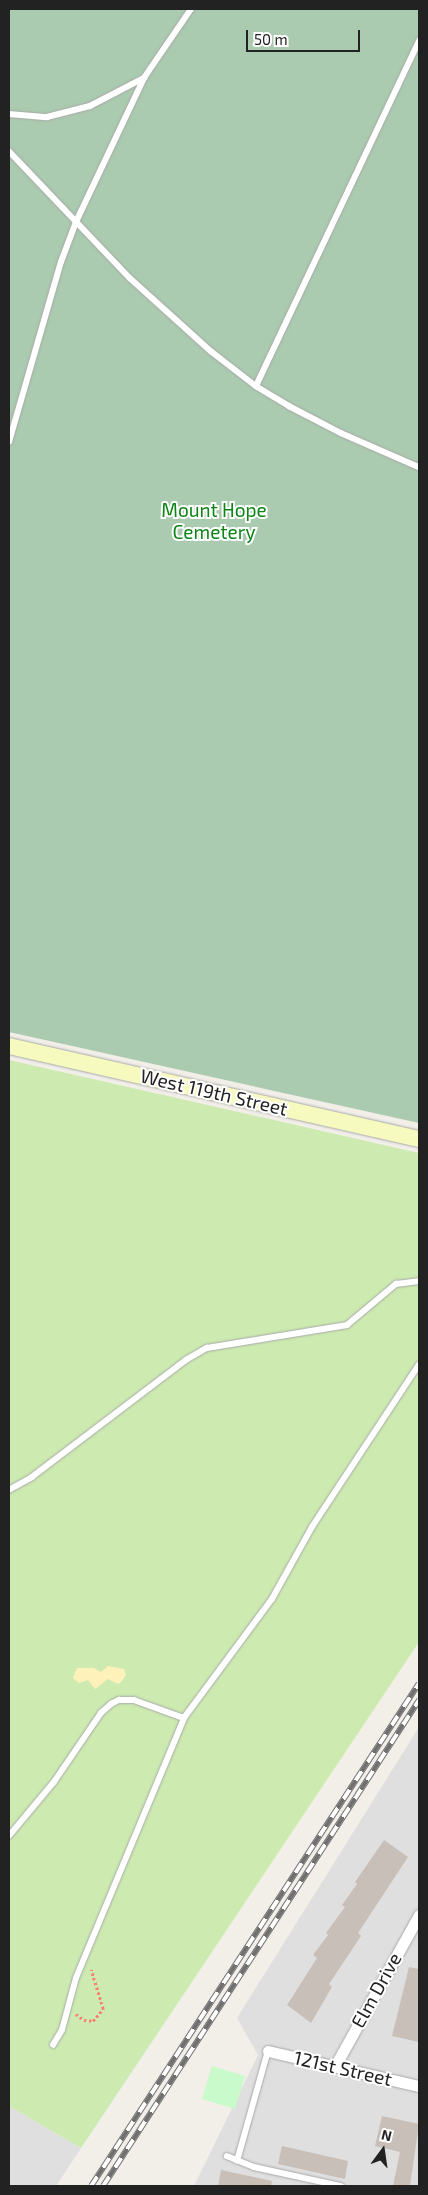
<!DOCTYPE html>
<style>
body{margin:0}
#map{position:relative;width:428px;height:2195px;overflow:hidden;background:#f2efe9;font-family:"Exo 2",sans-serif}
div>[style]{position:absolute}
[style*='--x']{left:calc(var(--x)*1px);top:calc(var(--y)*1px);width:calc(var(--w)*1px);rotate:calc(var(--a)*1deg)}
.residential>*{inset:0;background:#e0dfdf}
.grass>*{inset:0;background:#cdebb0}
.sand>*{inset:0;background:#fff1ba}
.cemetery>*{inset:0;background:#aacbaf}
.park>*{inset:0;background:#c8facc}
.building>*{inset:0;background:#c7bfb8}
.path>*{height:2.5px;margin-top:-1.25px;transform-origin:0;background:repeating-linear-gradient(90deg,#fa8072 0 2.5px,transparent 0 5px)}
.roads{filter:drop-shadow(0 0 1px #a9a9a9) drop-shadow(0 0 1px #a9a9a9)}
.lane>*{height:5.5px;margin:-2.75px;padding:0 2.75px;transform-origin:2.75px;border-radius:2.75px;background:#fff}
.street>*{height:11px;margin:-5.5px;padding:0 5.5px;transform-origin:5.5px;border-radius:5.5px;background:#fff}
.secondary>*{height:16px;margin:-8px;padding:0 8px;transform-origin:8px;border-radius:8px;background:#f7fabf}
.rail>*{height:5.5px;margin-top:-2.75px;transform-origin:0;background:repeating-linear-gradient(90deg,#fff 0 11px,#707070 0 22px);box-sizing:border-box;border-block:1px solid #707070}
span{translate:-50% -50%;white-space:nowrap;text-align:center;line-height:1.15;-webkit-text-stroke:4px #fff;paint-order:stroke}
.park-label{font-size:19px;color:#0c8416}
.street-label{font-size:19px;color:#222}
.frame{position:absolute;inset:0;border:10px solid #222;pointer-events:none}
.north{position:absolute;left:358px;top:2125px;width:50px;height:50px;-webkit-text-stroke:4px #fff;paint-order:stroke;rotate:14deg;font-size:14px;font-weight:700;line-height:20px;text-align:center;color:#222}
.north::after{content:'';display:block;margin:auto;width:18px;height:22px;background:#222;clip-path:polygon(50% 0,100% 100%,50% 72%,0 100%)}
.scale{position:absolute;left:246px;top:30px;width:114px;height:22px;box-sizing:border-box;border:2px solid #222;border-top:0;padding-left:6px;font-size:15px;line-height:18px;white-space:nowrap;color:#222;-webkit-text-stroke:4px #fff;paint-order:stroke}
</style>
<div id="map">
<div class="residential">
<div style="clip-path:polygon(419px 1727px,419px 2186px,194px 2186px,258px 2055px,237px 2018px)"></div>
<div style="clip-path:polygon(9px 2106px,81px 2148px,56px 2186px,9px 2186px)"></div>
</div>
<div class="grass">
<div style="clip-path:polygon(9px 1060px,419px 1153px,419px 1642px,81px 2148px,9px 2106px)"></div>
</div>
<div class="sand">
<div style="clip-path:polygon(108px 1666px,124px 1669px,126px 1675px,121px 1682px,118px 1684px,108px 1679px,95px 1689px,88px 1680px,79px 1683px,73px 1678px,77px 1668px,94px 1668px,101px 1672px)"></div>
</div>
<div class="cemetery">
<div style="clip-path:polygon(9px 9px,419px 9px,419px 1123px,9px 1032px)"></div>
</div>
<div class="park">
<div style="clip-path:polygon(212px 2066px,245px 2076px,235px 2109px,202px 2099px)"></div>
</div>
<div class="building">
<div style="clip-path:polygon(384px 1840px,408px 1857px,358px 1933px,361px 1936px,329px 1984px,332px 1987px,311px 2023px,287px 2005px,317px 1958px,313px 1955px,328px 1935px,326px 1933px,345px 1907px,342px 1905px,357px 1884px,355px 1882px)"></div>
<div style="clip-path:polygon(409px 1967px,419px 1969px,419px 2042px,392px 2036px)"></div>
<div style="clip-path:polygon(382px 2116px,419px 2124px,410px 2186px,393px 2186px,400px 2152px,375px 2146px)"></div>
<div style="clip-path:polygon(282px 2146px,348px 2161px,345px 2179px,278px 2164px)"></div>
<div style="clip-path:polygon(221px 2170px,272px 2181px,271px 2186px,218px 2186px)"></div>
</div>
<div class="path">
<div style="--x:76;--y:2014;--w:10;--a:37"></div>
<div style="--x:84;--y:2020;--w:9;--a:6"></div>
<div style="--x:93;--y:2021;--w:16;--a:-50"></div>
<div style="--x:103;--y:2009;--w:41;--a:-107.1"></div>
</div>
<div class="roads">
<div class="lane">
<div style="--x:9;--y:114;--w:38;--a:5"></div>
<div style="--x:47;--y:117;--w:44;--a:-14.3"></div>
<div style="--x:90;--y:106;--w:61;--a:-27.4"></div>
<div style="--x:144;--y:78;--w:83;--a:-55.7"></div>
<div style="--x:9;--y:151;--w:175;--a:46.4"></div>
<div style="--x:130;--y:278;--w:110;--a:42.1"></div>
<div style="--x:212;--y:352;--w:56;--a:37.7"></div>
<div style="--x:256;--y:386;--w:39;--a:31"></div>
<div style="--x:289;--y:406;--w:59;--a:27.4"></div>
<div style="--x:341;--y:433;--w:85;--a:23.6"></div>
<div style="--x:256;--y:386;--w:382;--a:-64.7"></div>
<div style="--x:9;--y:442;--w:187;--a:-73.9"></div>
<div style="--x:61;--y:262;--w:43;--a:-69.4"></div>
<div style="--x:76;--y:222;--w:159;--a:-64.7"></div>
<div style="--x:9;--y:1490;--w:26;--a:-29"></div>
<div style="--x:32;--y:1477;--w:193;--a:-37.2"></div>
<div style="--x:186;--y:1360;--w:24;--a:-30"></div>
<div style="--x:207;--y:1348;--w:142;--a:-9.3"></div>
<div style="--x:347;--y:1325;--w:64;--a:-39.9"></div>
<div style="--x:396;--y:1284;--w:23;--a:-7"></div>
<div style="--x:9;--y:1836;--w:70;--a:-50.2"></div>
<div style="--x:54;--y:1782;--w:83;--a:-55.7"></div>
<div style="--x:101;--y:1713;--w:13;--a:-42"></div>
<div style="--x:111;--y:1704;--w:9;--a:-27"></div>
<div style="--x:119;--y:1700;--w:15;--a:0"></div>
<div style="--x:134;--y:1700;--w:53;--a:19.8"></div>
<div style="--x:53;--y:2045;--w:17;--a:-59"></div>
<div style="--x:62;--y:2030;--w:54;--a:-74.9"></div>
<div style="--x:76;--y:1978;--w:282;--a:-67.4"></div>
<div style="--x:184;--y:1718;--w:148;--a:-53.5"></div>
<div style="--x:272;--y:1599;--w:82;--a:-60.9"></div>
<div style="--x:312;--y:1527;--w:194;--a:-56.6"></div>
<div style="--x:227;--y:2156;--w:29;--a:22"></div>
<div style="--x:254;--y:2167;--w:89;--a:12.3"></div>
<div style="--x:237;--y:2161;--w:114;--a:-74.3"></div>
</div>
<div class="street">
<div style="--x:268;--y:2051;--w:155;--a:13.1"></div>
<div style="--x:335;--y:2066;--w:173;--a:-60.9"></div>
</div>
<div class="secondary">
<div style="--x:9;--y:1046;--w:420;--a:12.8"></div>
</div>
</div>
<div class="rail">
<div style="--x:91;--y:2186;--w:600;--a:-56.89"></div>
<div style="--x:103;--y:2186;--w:580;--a:-56.97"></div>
</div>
<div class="park-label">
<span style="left:214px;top:521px">Mount Hope<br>Cemetery</span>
</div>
<div class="street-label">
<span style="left:214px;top:1092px;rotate:13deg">West 119th Street</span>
<span style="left:376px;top:1990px;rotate:-61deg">Elm Drive</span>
<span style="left:343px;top:2068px;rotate:13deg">121st Street</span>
</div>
<div class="frame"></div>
<div class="north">N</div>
<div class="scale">50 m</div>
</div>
